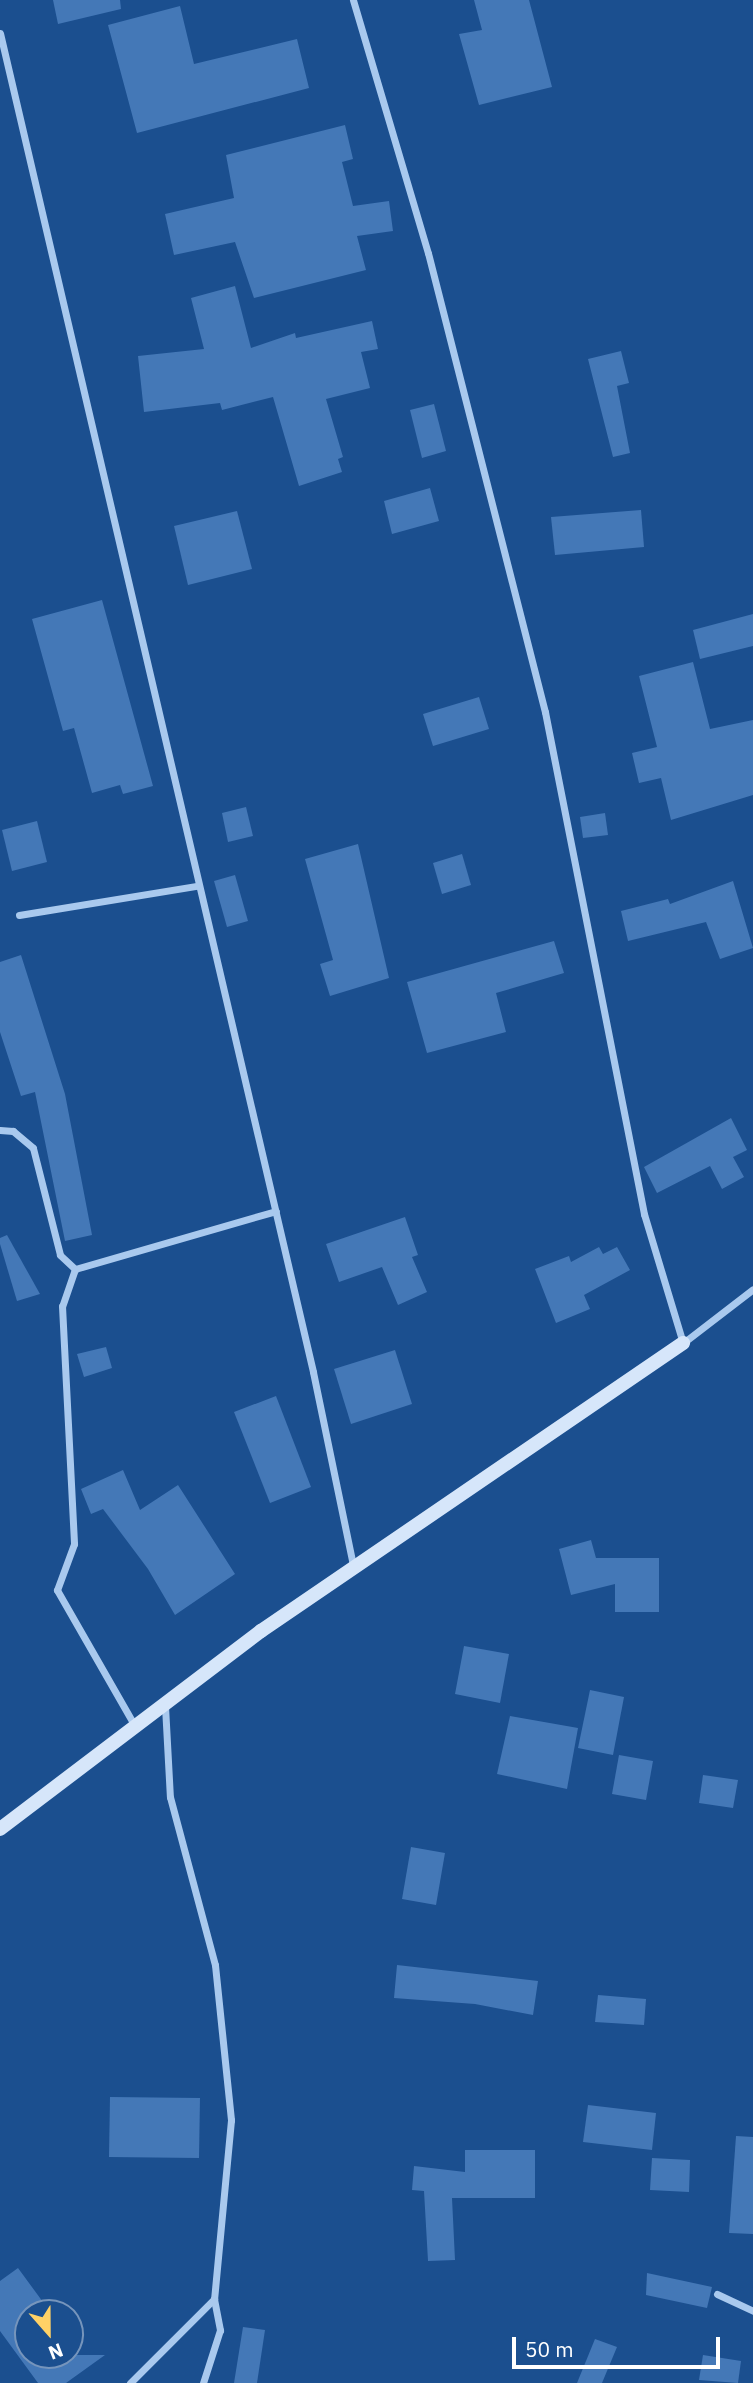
<!DOCTYPE html>
<style>
body{margin:0}
#map{position:relative;width:753px;height:2383px;overflow:hidden;background:#1b4f8f;font-family:"IBM Plex Sans",sans-serif}
div>[style]{position:absolute}
[style*='--x']{left:calc(var(--x)*1px);top:calc(var(--y)*1px);width:calc(var(--w)*1px);rotate:calc(var(--a)*1deg)}
.building>*{inset:0;background:#4478b7}
.street>*{height:7px;margin:-3.5px;padding:0 3.5px;transform-origin:3.5px;border-radius:3.5px;background:#a9c9ee}
.secondary>*{height:14px;margin:-7px;padding:0 7px;transform-origin:7px;border-radius:7px;background:#d6e6fa}
span{translate:-50% -50%;white-space:nowrap;text-align:center;line-height:1.15;-webkit-text-stroke:5px #1b4f8f;paint-order:stroke}
.north{position:absolute;left:14px;top:2299px;width:70px;height:70px;box-sizing:border-box;background:#1b4f8f;border:2px solid #7695bc;border-radius:50%;rotate:159deg;font-size:19px;font-weight:700;line-height:28px;text-align:center;color:#fff}
.north::after{content:'';display:block;margin:auto;width:24px;height:32px;background:#ffd166;clip-path:polygon(50% 0,100% 100%,50% 72%,0 100%)}
.scale{position:absolute;left:512px;top:2337px;width:208px;height:32px;box-sizing:border-box;border:4px solid #fff;border-top:0;padding-left:9px;font-size:21px;line-height:24px;white-space:nowrap;color:#fff;-webkit-text-stroke:5px #1b4f8f;paint-order:stroke}
</style>
<div id="map">
<div class="building">
<div style="clip-path:polygon(53px 0,120px 0,121px 9px,58px 24px)"></div>
<div style="clip-path:polygon(474px 0,529px 0,552px 87px,479px 105px,459px 34px,482px 30px)"></div>
<div style="clip-path:polygon(180px 6px,194px 64px,297px 39px,309px 88px,137px 133px,108px 25px)"></div>
<div style="clip-path:polygon(345px 125px,353px 159px,342px 162px,353px 206px,389px 201px,393px 231px,357px 236px,366px 270px,254px 298px,235px 242px,174px 255px,165px 214px,234px 198px,226px 155px)"></div>
<div style="clip-path:polygon(235px 286px,251px 348px,295px 333px,296px 338px,372px 321px,378px 349px,361px 352px,370px 388px,326px 399px,343px 457px,338px 459px,342px 472px,299px 486px,273px 397px,222px 410px,220px 403px,144px 412px,138px 356px,204px 349px,191px 298px)"></div>
<div style="clip-path:polygon(621px 351px,629px 383px,617px 386px,630px 453px,613px 457px,588px 359px)"></div>
<div style="clip-path:polygon(434px 404px,446px 451px,422px 458px,410px 410px)"></div>
<div style="clip-path:polygon(430px 488px,439px 521px,392px 534px,384px 501px)"></div>
<div style="clip-path:polygon(641px 510px,644px 547px,555px 555px,551px 517px)"></div>
<div style="clip-path:polygon(237px 511px,252px 569px,188px 585px,174px 526px)"></div>
<div style="clip-path:polygon(102px 600px,153px 786px,123px 794px,120px 785px,92px 793px,74px 728px,63px 731px,32px 619px)"></div>
<div style="clip-path:polygon(753px 614px,753px 646px,700px 659px,693px 630px)"></div>
<div style="clip-path:polygon(693px 662px,710px 729px,753px 720px,753px 795px,671px 820px,661px 778px,639px 783px,632px 753px,657px 747px,639px 676px)"></div>
<div style="clip-path:polygon(479px 697px,489px 729px,433px 746px,423px 714px)"></div>
<div style="clip-path:polygon(246px 807px,253px 836px,228px 842px,222px 813px)"></div>
<div style="clip-path:polygon(605px 813px,608px 835px,583px 838px,580px 817px)"></div>
<div style="clip-path:polygon(37px 821px,47px 862px,12px 871px,2px 830px)"></div>
<div style="clip-path:polygon(358px 844px,389px 978px,330px 996px,320px 964px,333px 960px,305px 859px)"></div>
<div style="clip-path:polygon(462px 854px,471px 885px,442px 894px,433px 863px)"></div>
<div style="clip-path:polygon(235px 875px,248px 921px,227px 927px,214px 881px)"></div>
<div style="clip-path:polygon(733px 881px,753px 948px,720px 959px,706px 922px,628px 941px,621px 911px,668px 899px,670px 904px)"></div>
<div style="clip-path:polygon(554px 941px,564px 973px,496px 993px,506px 1032px,427px 1053px,407px 982px)"></div>
<div style="clip-path:polygon(21px 955px,65px 1094px,92px 1235px,65px 1241px,35px 1092px,21px 1096px,0 1032px,0 962px)"></div>
<div style="clip-path:polygon(731px 1118px,747px 1150px,733px 1157px,744px 1177px,722px 1189px,710px 1166px,657px 1193px,644px 1167px)"></div>
<div style="clip-path:polygon(405px 1217px,418px 1255px,412px 1257px,427px 1292px,398px 1305px,382px 1267px,339px 1282px,326px 1244px)"></div>
<div style="clip-path:polygon(7px 1235px,40px 1294px,17px 1301px,0 1244px,0 1238px)"></div>
<div style="clip-path:polygon(599px 1247px,603px 1254px,617px 1247px,630px 1270px,584px 1295px,590px 1309px,556px 1323px,535px 1269px,569px 1256px,571px 1262px)"></div>
<div style="clip-path:polygon(106px 1347px,112px 1368px,84px 1377px,77px 1354px)"></div>
<div style="clip-path:polygon(395px 1350px,412px 1404px,351px 1424px,334px 1369px)"></div>
<div style="clip-path:polygon(276px 1396px,311px 1487px,270px 1503px,234px 1412px)"></div>
<div style="clip-path:polygon(123px 1470px,140px 1510px,178px 1485px,235px 1574px,175px 1615px,148px 1569px,103px 1509px,91px 1514px,81px 1489px)"></div>
<div style="clip-path:polygon(591px 1540px,596px 1558px,659px 1558px,659px 1612px,615px 1612px,615px 1584px,571px 1595px,559px 1549px)"></div>
<div style="clip-path:polygon(464px 1646px,509px 1654px,500px 1703px,455px 1694px)"></div>
<div style="clip-path:polygon(590px 1690px,624px 1697px,613px 1755px,578px 1748px)"></div>
<div style="clip-path:polygon(510px 1716px,578px 1728px,567px 1789px,497px 1774px)"></div>
<div style="clip-path:polygon(619px 1755px,653px 1761px,646px 1800px,612px 1794px)"></div>
<div style="clip-path:polygon(703px 1775px,738px 1780px,733px 1808px,699px 1803px)"></div>
<div style="clip-path:polygon(411px 1847px,445px 1853px,436px 1905px,402px 1899px)"></div>
<div style="clip-path:polygon(397px 1965px,538px 1981px,533px 2015px,475px 2004px,394px 1998px)"></div>
<div style="clip-path:polygon(598px 1995px,646px 1999px,644px 2025px,595px 2022px)"></div>
<div style="clip-path:polygon(110px 2097px,200px 2098px,199px 2158px,109px 2157px)"></div>
<div style="clip-path:polygon(588px 2105px,656px 2113px,652px 2150px,583px 2142px)"></div>
<div style="clip-path:polygon(736px 2136px,753px 2137px,753px 2234px,729px 2233px)"></div>
<div style="clip-path:polygon(465px 2150px,535px 2150px,535px 2198px,452px 2198px,455px 2260px,428px 2261px,424px 2191px,412px 2190px,414px 2166px,465px 2172px)"></div>
<div style="clip-path:polygon(652px 2158px,690px 2160px,689px 2192px,650px 2190px)"></div>
<div style="clip-path:polygon(18px 2268px,51px 2313px,28px 2313px,28px 2355px,105px 2355px,66px 2383px,38px 2383px,0 2331px,0 2281px)"></div>
<div style="clip-path:polygon(647px 2273px,712px 2287px,707px 2308px,646px 2295px)"></div>
<div style="clip-path:polygon(243px 2327px,265px 2330px,257px 2383px,234px 2383px)"></div>
<div style="clip-path:polygon(595px 2339px,617px 2347px,602px 2383px,577px 2383px)"></div>
<div style="clip-path:polygon(703px 2355px,741px 2361px,738px 2383px,699px 2380px)"></div>
</div>
<div class="street">
<div style="--x:353;--y:0;--w:264;--a:73.5"></div>
<div style="--x:428;--y:253;--w:474;--a:75.7"></div>
<div style="--x:545;--y:712;--w:512;--a:78.84"></div>
<div style="--x:644;--y:1214;--w:135;--a:73.2"></div>
<div style="--x:683;--y:1343;--w:88;--a:-37.6"></div>
<div style="--x:0;--y:33;--w:1375;--a:76.84"></div>
<div style="--x:313;--y:1372;--w:198;--a:78.3"></div>
<div style="--x:19;--y:915;--w:180;--a:-9.3"></div>
<div style="--x:0;--y:1130;--w:13;--a:4"></div>
<div style="--x:13;--y:1131;--w:26;--a:40"></div>
<div style="--x:33;--y:1148;--w:110;--a:75.8"></div>
<div style="--x:60;--y:1255;--w:21;--a:43"></div>
<div style="--x:75;--y:1269;--w:209;--a:-16.1"></div>
<div style="--x:75;--y:1269;--w:39;--a:109"></div>
<div style="--x:62;--y:1306;--w:238;--a:87.1"></div>
<div style="--x:74;--y:1544;--w:49;--a:110.3"></div>
<div style="--x:57;--y:1590;--w:159;--a:60.2"></div>
<div style="--x:165;--y:1706;--w:91;--a:86.9"></div>
<div style="--x:170;--y:1797;--w:174;--a:75"></div>
<div style="--x:215;--y:1965;--w:156;--a:84.1"></div>
<div style="--x:231;--y:2120;--w:180;--a:95.4"></div>
<div style="--x:214;--y:2299;--w:32;--a:79"></div>
<div style="--x:220;--y:2330;--w:56;--a:107.8"></div>
<div style="--x:717;--y:2294;--w:40;--a:25"></div>
<div style="--x:130;--y:2383;--w:119;--a:-45"></div>
</div>
<div class="secondary">
<div style="--x:0;--y:1829;--w:328;--a:-37.2"></div>
<div style="--x:261;--y:1631;--w:511;--a:-34.31"></div>
</div>
<div class="north">N</div>
<div class="scale">50 m</div>
</div>
